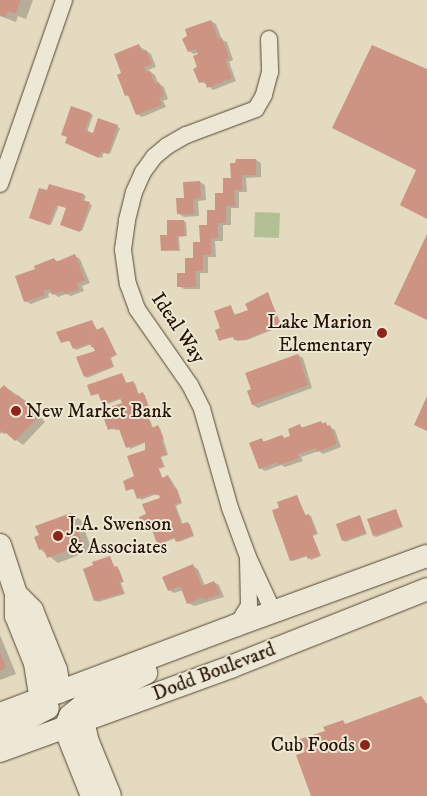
<!DOCTYPE html>
<style>
body{margin:0}
#map{position:relative;width:427px;height:796px;overflow:hidden;background:#e4dac0;font-family:"IM FELL DW Pica",serif}
div>[style]{position:absolute}
[style*='--x']{left:calc(var(--x)*1px);top:calc(var(--y)*1px);width:calc(var(--w)*1px);rotate:calc(var(--a)*1deg)}
.green>*{inset:0;background:#b2c093}
.shadow>*{inset:0;background:#0003}
.building>*{inset:0;background:#cd9383}
.roads{filter:drop-shadow(0 0 1px #564630) drop-shadow(0 0 1px #564630)}
.street>*{height:16px;margin:-8px;padding:0 8px;transform-origin:8px;border-radius:8px;background:#ede7d6}
.secondary>*{height:22px;margin:-11px;padding:0 11px;transform-origin:11px;border-radius:11px;background:#ede7d6}
.dots>*{width:14px;height:14px;translate:-50% -50%;box-sizing:border-box;border:2px solid #ede7d6;border-radius:50%}
span{translate:-50% -50%;white-space:nowrap;text-align:center;line-height:1.15;-webkit-text-stroke:4px #ede7d6;paint-order:stroke}
.poi-label{font-size:20px;color:#261400}
.right{translate:-100% -50%;text-align:right}
.left{translate:0 -50%;text-align:left}
.street-label{font-size:20px;color:#261400}
</style>
<div id="map">
<div class="green">
<div style="clip-path:polygon(255px 212px,280px 213px,279px 238px,254px 237px)"></div>
</div>
<div class="shadow">
<div style="clip-path:polygon(0 0,33px 0,26px 19px,18px 16px,16px 22px,0 16px)"></div>
<div style="clip-path:polygon(211px 21px,216px 24px,222px 40px,227px 42px,233px 60px,229px 62px,236px 81px,213px 90px,207px 84px,200px 82px,199px 52px,194px 54px,189px 51px)"></div>
<div style="clip-path:polygon(139px 46px,151px 54px,156px 67px,148px 70px,155px 75px,158px 83px,164px 87px,168px 99px,163px 101px,166px 107px,142px 117px,137px 114px,130px 97px,126px 95px,123px 74px)"></div>
<div style="clip-path:polygon(90px 114px,93px 115px,87px 132px,94px 134px,99px 120px,120px 128px,110px 154px,104px 152px,102px 158px,69px 143px)"></div>
<div style="clip-path:polygon(256px 160px,261px 163px,261px 177px,246px 178px,247px 192px,239px 192px,239px 208px,231px 208px,231px 225px,223px 225px,223px 241px,215px 241px,216px 257px,208px 257px,208px 273px,200px 273px,200px 289px,184px 289px,179px 286px,232px 179px)"></div>
<div style="clip-path:polygon(200px 182px,205px 185px,206px 200px,198px 201px,199px 216px,184px 217px,179px 214px,185px 199px)"></div>
<div style="clip-path:polygon(50px 186px,84px 195px,86px 196px,84px 201px,92px 205px,82px 231px,61px 224px,67px 208px,59px 205px,51px 225px,32px 218px)"></div>
<div style="clip-path:polygon(184px 221px,186px 222px,187px 236px,179px 237px,180px 251px,162px 250px,169px 236px)"></div>
<div style="clip-path:polygon(75px 256px,80px 259px,90px 283px,82px 286px,84px 291px,71px 296px,66px 294px,58px 297px,52px 292px,48px 294px,49px 297px,31px 304px,25px 301px,37px 270px,54px 259px,59px 262px)"></div>
<div style="clip-path:polygon(268px 294px,282px 326px,247px 340px,237px 341px,234px 337px,220px 340px,222px 329px,231px 307px,236px 316px,249px 311px)"></div>
<div style="clip-path:polygon(92px 321px,98px 331px,105px 330px,117px 355px,111px 358px,114px 367px,87px 378px,85px 376px,96px 351px,92px 344px,76px 350px,71px 341px,62px 342px)"></div>
<div style="clip-path:polygon(298px 355px,303px 358px,312px 388px,258px 408px,253px 405px,249px 391px)"></div>
<div style="clip-path:polygon(122px 374px,127px 384px,135px 383px,139px 395px,145px 395px,149px 407px,142px 409px,146px 419px,150px 420px,153px 428px,160px 428px,168px 455px,161px 457px,165px 467px,159px 469px,163px 479px,170px 478px,178px 491px,182px 503px,176px 506px,183px 525px,190px 524px,194px 536px,179px 542px,176px 538px,160px 544px,151px 525px,144px 526px,147px 515px,162px 499px,160px 496px,157px 494px,141px 500px,135px 489px,127px 490px,147px 451px,147px 442px,130px 449px,121px 430px,109px 429px,112px 417px,123px 404px,121px 399px,105px 405px,100px 394px,92px 395px)"></div>
<div style="clip-path:polygon(4px 386px,26px 401px,45px 422px,23px 445px,4px 431px,0 434px,0 390px)"></div>
<div style="clip-path:polygon(321px 422px,335px 430px,341px 447px,323px 454px,319px 451px,301px 457px,303px 461px,285px 467px,281px 465px,265px 471px,260px 468px,261px 440px,266px 442px,282px 436px,286px 439px,292px 437px,300px 426px,304px 428px)"></div>
<div style="clip-path:polygon(297px 496px,306px 516px,311px 516px,318px 534px,313px 536px,321px 556px,311px 560px,308px 556px,293px 561px,291px 560px,274px 517px,273px 511px)"></div>
<div style="clip-path:polygon(396px 510px,403px 527px,376px 537px,374px 536px)"></div>
<div style="clip-path:polygon(71px 514px,81px 520px,92px 550px,58px 563px,40px 549px)"></div>
<div style="clip-path:polygon(360px 517px,367px 534px,345px 542px,343px 540px)"></div>
<div style="clip-path:polygon(110px 557px,115px 568px,119px 569px,124px 582px,121px 583px,125px 594px,98px 602px,95px 600px)"></div>
<div style="clip-path:polygon(193px 566px,198px 569px,205px 586px,214px 582px,219px 585px,224px 597px,194px 606px,188px 603px,183px 590px,174px 593px,169px 590px)"></div>
<div style="clip-path:polygon(0 635px,16px 674px,0 680px)"></div>
</div>
<div class="building">
<div style="clip-path:polygon(0 0,21px 0,15px 14px,8px 11px,5px 17px,0 15px)"></div>
<div style="clip-path:polygon(211px 20px,218px 39px,222px 38px,229px 58px,225px 59px,232px 78px,207px 88px,205px 81px,199px 83px,193px 69px,197px 67px,193px 56px,198px 54px,196px 49px,188px 52px,182px 39px,187px 36px,185px 29px)"></div>
<div style="clip-path:polygon(139px 44px,142px 52px,146px 50px,152px 64px,144px 67px,146px 73px,150px 71px,155px 84px,159px 82px,164px 96px,159px 98px,162px 105px,136px 115px,128px 95px,125px 96px,117px 75px,121px 73px,114px 54px)"></div>
<div style="clip-path:polygon(372px 45px,427px 69px,427px 219px,400px 205px,416px 170px,332px 128px)"></div>
<div style="clip-path:polygon(71px 106px,91px 113px,85px 130px,93px 133px,98px 118px,118px 125px,108px 154px,101px 152px,99px 158px,65px 143px,67px 137px,61px 135px)"></div>
<div style="clip-path:polygon(236px 159px,256px 159px,256px 175px,242px 175px,242px 190px,234px 190px,235px 206px,226px 206px,226px 223px,218px 223px,218px 238px,211px 238px,211px 255px,203px 255px,203px 271px,195px 271px,196px 287px,177px 287px,177px 273px,185px 273px,185px 258px,193px 258px,193px 242px,200px 242px,199px 225px,207px 225px,207px 210px,215px 210px,215px 193px,223px 193px,223px 178px,231px 178px,230px 163px,235px 163px)"></div>
<div style="clip-path:polygon(200px 181px,201px 198px,193px 199px,194px 214px,177px 214px,176px 198px,184px 198px,183px 182px)"></div>
<div style="clip-path:polygon(49px 184px,84px 194px,82px 200px,90px 202px,80px 232px,60px 225px,66px 208px,56px 205px,49px 225px,29px 218px,39px 188px,47px 190px)"></div>
<div style="clip-path:polygon(167px 220px,184px 220px,185px 236px,177px 236px,178px 250px,161px 251px,160px 235px,167px 235px)"></div>
<div style="clip-path:polygon(427px 234px,427px 320px,394px 304px)"></div>
<div style="clip-path:polygon(75px 254px,85px 280px,77px 283px,79px 289px,65px 294px,63px 291px,52px 295px,50px 289px,43px 291px,45px 295px,24px 302px,15px 276px,35px 269px,34px 266px,54px 258px,56px 262px)"></div>
<div style="clip-path:polygon(268px 292px,280px 325px,244px 340px,234px 340px,233px 336px,219px 341px,215px 330px,220px 328px,214px 311px,231px 305px,234px 315px,248px 310px,245px 304px)"></div>
<div style="clip-path:polygon(92px 320px,96px 330px,103px 327px,116px 354px,109px 357px,113px 366px,84px 377px,76px 357px,95px 351px,93px 347px,91px 347px,90px 343px,73px 349px,69px 340px,61px 343px,56px 332px)"></div>
<div style="clip-path:polygon(298px 354px,308px 385px,252px 405px,247px 391px,251px 389px,245px 373px)"></div>
<div style="clip-path:polygon(122px 373px,126px 383px,133px 381px,138px 394px,143px 392px,148px 406px,141px 408px,145px 419px,148px 417px,152px 428px,158px 425px,164px 439px,161px 440px,166px 454px,160px 456px,163px 466px,158px 468px,162px 478px,168px 475px,174px 489px,176px 488px,181px 502px,174px 504px,181px 524px,188px 522px,193px 535px,176px 542px,174px 537px,157px 544px,150px 524px,143px 526px,139px 517px,146px 514px,142px 504px,160px 498px,159px 495px,156px 495px,155px 493px,137px 499px,133px 488px,126px 491px,123px 481px,134px 476px,127px 456px,145px 450px,145px 442px,126px 448px,119px 429px,116px 430px,115px 427px,108px 430px,104px 419px,110px 416px,107px 408px,122px 403px,120px 398px,102px 404px,98px 393px,91px 396px,87px 385px)"></div>
<div style="clip-path:polygon(4px 385px,16px 397px,18px 395px,38px 417px,15px 441px,6px 433px,4px 434px,0 430px,0 389px)"></div>
<div style="clip-path:polygon(427px 396px,427px 431px,414px 425px)"></div>
<div style="clip-path:polygon(321px 421px,322px 424px,326px 422px,327px 426px,330px 425px,337px 444px,317px 452px,316px 448px,297px 454px,299px 458px,278px 465px,277px 462px,259px 469px,249px 443px,262px 438px,263px 442px,282px 435px,284px 438px,290px 436px,288px 429px,300px 424px,301px 428px)"></div>
<div style="clip-path:polygon(297px 495px,305px 515px,309px 514px,316px 533px,312px 535px,320px 555px,308px 559px,306px 555px,290px 561px,272px 510px,279px 508px,277px 502px)"></div>
<div style="clip-path:polygon(396px 509px,402px 526px,373px 536px,367px 519px)"></div>
<div style="clip-path:polygon(71px 513px,83px 545px,47px 558px,43px 548px,39px 550px,34px 537px,39px 535px,35px 526px)"></div>
<div style="clip-path:polygon(360px 515px,366px 533px,342px 541px,336px 524px)"></div>
<div style="clip-path:polygon(110px 556px,114px 567px,117px 566px,123px 581px,119px 582px,123px 593px,94px 601px,83px 569px,93px 565px,92px 562px)"></div>
<div style="clip-path:polygon(193px 564px,202px 586px,214px 581px,220px 594px,204px 600px,203px 597px,187px 604px,180px 586px,168px 591px,162px 577px)"></div>
<div style="clip-path:polygon(0 652px,6px 668px,0 671px)"></div>
<div style="clip-path:polygon(421px 696px,427px 704px,427px 796px,311px 796px,296px 755px,305px 752px,300px 739px,325px 731px,323px 727px,343px 720px,345px 724px)"></div>
</div>
<div class="roads">
<div class="street">
<div style="--x:269;--y:39;--w:33;--a:88"></div>
<div style="--x:270;--y:72;--w:24;--a:105"></div>
<div style="--x:264;--y:95;--w:16;--a:120"></div>
<div style="--x:256;--y:109;--w:75;--a:159.6"></div>
<div style="--x:186;--y:135;--w:22;--a:150"></div>
<div style="--x:167;--y:146;--w:17;--a:140"></div>
<div style="--x:154;--y:157;--w:19;--a:126"></div>
<div style="--x:143;--y:172;--w:22;--a:114"></div>
<div style="--x:134;--y:192;--w:30;--a:104"></div>
<div style="--x:127;--y:221;--w:29;--a:98"></div>
<div style="--x:123;--y:250;--w:34;--a:82"></div>
<div style="--x:128;--y:284;--w:27;--a:70"></div>
<div style="--x:137;--y:309;--w:93;--a:55.1"></div>
<div style="--x:190;--y:385;--w:27;--a:63"></div>
<div style="--x:202;--y:409;--w:103;--a:74.2"></div>
<div style="--x:230;--y:508;--w:52;--a:69.8"></div>
<div style="--x:248;--y:557;--w:60;--a:65.2"></div>
<div style="--x:0;--y:184;--w:195;--a:-70.8"></div>
<div style="--x:237;--y:625;--w:22;--a:-58"></div>
<div style="--x:249;--y:606;--w:46;--a:-91.2"></div>
</div>
<div class="secondary">
<div style="--x:0;--y:545;--w:52;--a:71.9"></div>
<div style="--x:16;--y:594;--w:22;--a:90"></div>
<div style="--x:16;--y:616;--w:51;--a:68"></div>
<div style="--x:35;--y:663;--w:36;--a:81"></div>
<div style="--x:16;--y:594;--w:23;--a:45"></div>
<div style="--x:32;--y:610;--w:65;--a:68.2"></div>
<div style="--x:56;--y:670;--w:22;--a:80"></div>
<div style="--x:0;--y:714;--w:253;--a:-20.6"></div>
<div style="--x:237;--y:625;--w:202;--a:-20"></div>
<div style="--x:83;--y:721;--w:22;--a:77"></div>
<div style="--x:88;--y:742;--w:58;--a:67.8"></div>
<div style="--x:0;--y:733;--w:54;--a:-27.5"></div>
<div style="--x:0;--y:751;--w:248;--a:-20"></div>
<div style="--x:233;--y:666;--w:209;--a:-21.6"></div>
<div style="--x:92;--y:796;--w:73;--a:-111.7"></div>
<div style="--x:65;--y:728;--w:13;--a:-67"></div>
<div style="--x:70;--y:716;--w:17;--a:-40"></div>
<div style="--x:83;--y:705;--w:71;--a:-26.9"></div>
</div>
</div>
<div class="dots">
<div style="left:382px;top:333px;background:#8f2418"></div>
<div style="left:16px;top:411px;background:#8f2418"></div>
<div style="left:58px;top:536px;background:#8f2418"></div>
<div style="left:365px;top:745px;background:#8f2418"></div>
</div>
<div class="poi-label">
<span class="right" style="left:372px;top:334px">Lake Marion<br>Elementary</span>
<span class="left" style="left:26px;top:411px">New Market Bank</span>
<span class="left" style="left:68px;top:536px">J.A. Swenson<br>&amp; Associates</span>
<span class="right" style="left:355px;top:745px">Cub Foods</span>
</div>
<div class="street-label">
<span style="left:178px;top:328px;rotate:56deg">Ideal Way</span>
<span style="left:214px;top:672px;rotate:-21deg">Dodd Boulevard</span>
</div>
</div>
